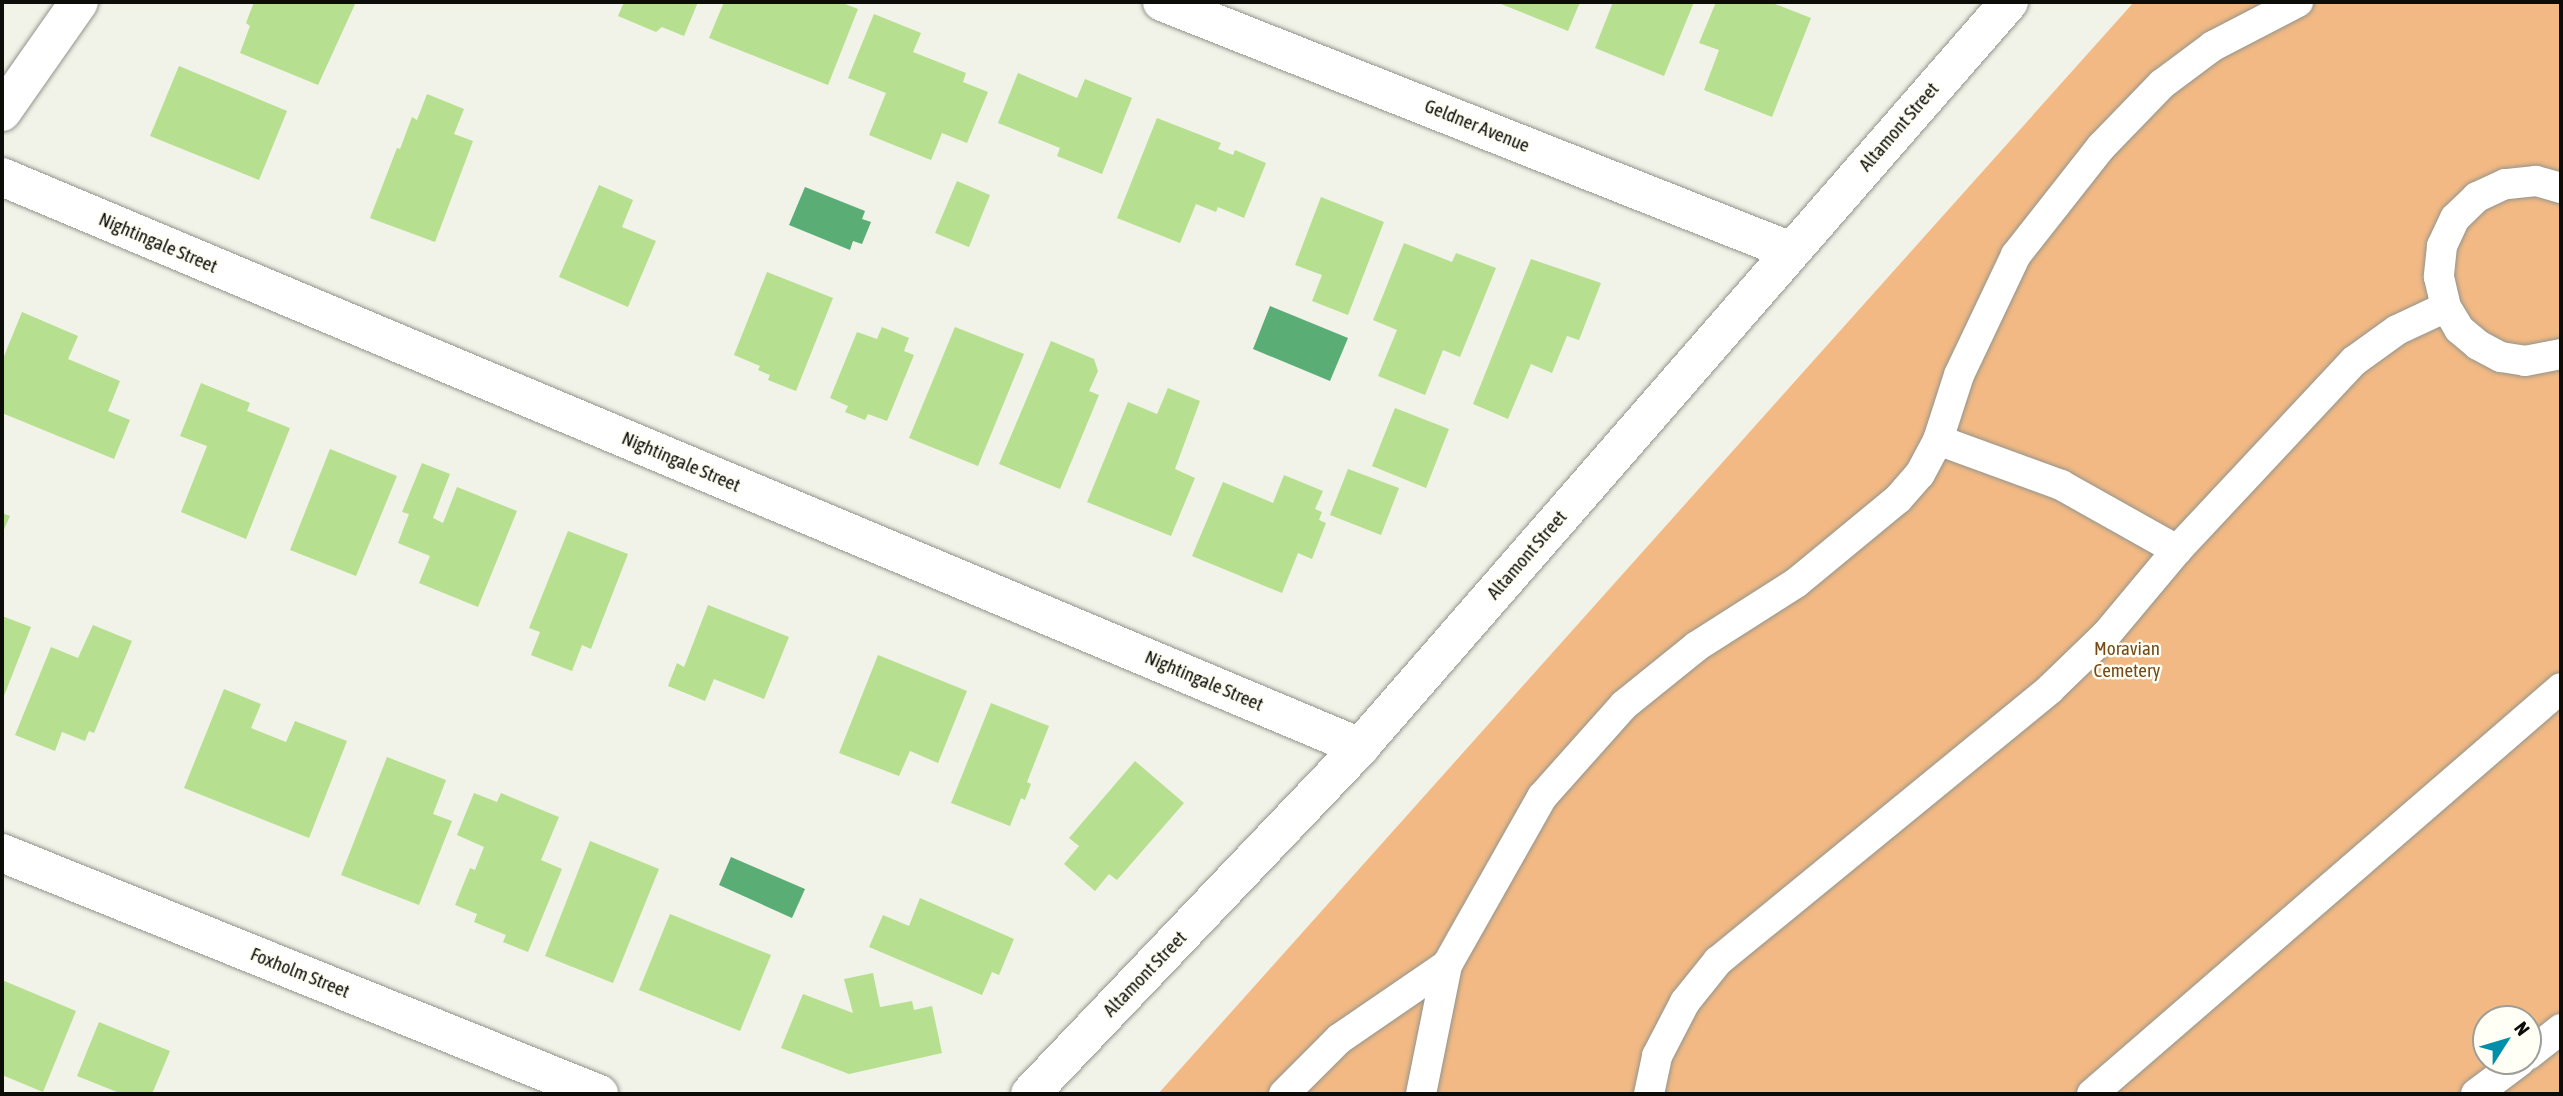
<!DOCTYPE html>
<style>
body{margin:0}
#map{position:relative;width:2563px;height:1096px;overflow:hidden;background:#f1f2e8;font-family:"Asap Condensed",sans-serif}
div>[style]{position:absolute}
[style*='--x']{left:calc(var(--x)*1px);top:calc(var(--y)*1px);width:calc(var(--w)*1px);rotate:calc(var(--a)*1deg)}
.green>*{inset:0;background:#f2b984}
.water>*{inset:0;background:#5aad75}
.building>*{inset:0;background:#b6e08f}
.roads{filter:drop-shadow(0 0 2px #93948b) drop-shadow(0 0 2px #93948b)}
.lane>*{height:30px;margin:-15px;padding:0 15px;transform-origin:15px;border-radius:15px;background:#fff}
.street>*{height:38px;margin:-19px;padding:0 19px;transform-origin:19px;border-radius:19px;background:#fff}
span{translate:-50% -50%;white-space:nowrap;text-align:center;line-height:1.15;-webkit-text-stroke:5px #fffff5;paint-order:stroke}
.street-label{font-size:19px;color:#0c0c09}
.park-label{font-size:19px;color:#764a18}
.frame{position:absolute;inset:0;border:4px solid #0c0c09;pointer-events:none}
.north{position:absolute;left:2472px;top:1005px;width:70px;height:70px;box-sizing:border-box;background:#fffff5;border:2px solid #9e9e97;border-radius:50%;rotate:53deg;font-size:19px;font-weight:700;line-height:28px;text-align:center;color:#0c0c09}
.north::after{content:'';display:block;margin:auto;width:24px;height:32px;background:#018eab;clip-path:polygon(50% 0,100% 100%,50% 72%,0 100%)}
</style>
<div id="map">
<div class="green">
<div style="clip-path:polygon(evenodd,2134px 2px,2561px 2px,2561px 1094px,1158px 1094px,2134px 2px,2486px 1019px,2528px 1019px,2528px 1061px,2486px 1061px,2486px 1019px)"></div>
</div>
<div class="water">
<div style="clip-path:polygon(805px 187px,865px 211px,862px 219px,871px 222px,862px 244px,853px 241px,850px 250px,789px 225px)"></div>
<div style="clip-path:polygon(1270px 306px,1348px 338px,1330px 381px,1253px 349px)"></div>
<div style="clip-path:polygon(731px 857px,805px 889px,792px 918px,719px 885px)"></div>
</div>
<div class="building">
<div style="clip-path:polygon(254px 2px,356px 2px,318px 85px,240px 53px,250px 26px,246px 23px)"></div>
<div style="clip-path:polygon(624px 2px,698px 2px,684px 36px,662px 27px,656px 32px,618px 16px)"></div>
<div style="clip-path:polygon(724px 2px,840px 2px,858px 9px,828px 85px,709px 38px)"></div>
<div style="clip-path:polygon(1496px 2px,1580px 2px,1568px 31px)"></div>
<div style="clip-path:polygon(1613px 2px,1694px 2px,1664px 76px,1595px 48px)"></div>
<div style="clip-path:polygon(1716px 2px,1770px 2px,1811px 18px,1772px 117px,1704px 90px,1719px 50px,1699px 43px)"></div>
<div style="clip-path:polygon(874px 14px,921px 33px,913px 52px,966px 73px,963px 82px,988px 92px,967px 143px,942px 133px,931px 160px,869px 135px,886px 93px,848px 78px)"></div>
<div style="clip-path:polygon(179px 66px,287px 111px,259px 180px,150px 136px)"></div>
<div style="clip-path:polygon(1018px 73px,1077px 98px,1085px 79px,1132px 98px,1102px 174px,1057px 156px,1060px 148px,998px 123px)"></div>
<div style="clip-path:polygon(427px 94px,464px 109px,454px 134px,473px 141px,435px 242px,370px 218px,397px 148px,400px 149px,412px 117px,417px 120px)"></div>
<div style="clip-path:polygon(1157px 118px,1221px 143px,1218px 149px,1233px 155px,1235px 150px,1266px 163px,1244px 218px,1218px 207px,1216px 212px,1196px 204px,1180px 243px,1117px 218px)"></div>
<div style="clip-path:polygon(957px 181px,990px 195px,969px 247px,935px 233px)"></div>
<div style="clip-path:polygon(599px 185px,633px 200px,622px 227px,656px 241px,628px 307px,559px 277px)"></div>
<div style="clip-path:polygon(1321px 197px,1384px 222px,1348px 315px,1312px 301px,1322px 275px,1295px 265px)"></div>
<div style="clip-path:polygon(1404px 243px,1452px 262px,1456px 253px,1496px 268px,1460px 357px,1443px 350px,1425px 395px,1378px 376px,1397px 330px,1373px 320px)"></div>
<div style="clip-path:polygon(1531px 259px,1601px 283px,1579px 340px,1567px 336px,1552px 373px,1531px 364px,1508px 419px,1473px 404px)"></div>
<div style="clip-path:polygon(767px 272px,833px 298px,796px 391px,768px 380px,770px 375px,758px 370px,760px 366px,734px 355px)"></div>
<div style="clip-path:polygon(22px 312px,78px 336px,68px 359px,120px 381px,108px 411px,130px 420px,114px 459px,2px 413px,2px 361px)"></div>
<div style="clip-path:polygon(882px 327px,909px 338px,904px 351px,914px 355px,887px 421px,868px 414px,865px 420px,845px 412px,848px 406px,830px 398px,857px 332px,877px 339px)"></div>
<div style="clip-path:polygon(955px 327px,1024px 354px,978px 466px,909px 438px)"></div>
<div style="clip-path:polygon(1051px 341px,1094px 359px,1098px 371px,1089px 391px,1099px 395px,1060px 489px,999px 464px)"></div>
<div style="clip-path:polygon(201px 383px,250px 403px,247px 411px,290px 428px,246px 539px,181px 512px,207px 446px,180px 436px)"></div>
<div style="clip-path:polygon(1168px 388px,1200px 401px,1175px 469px,1195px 478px,1171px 536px,1087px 502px,1128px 402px,1157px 414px)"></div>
<div style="clip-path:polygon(1395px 408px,1449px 429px,1426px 488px,1372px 466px)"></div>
<div style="clip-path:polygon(330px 449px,397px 476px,356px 576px,290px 550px)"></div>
<div style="clip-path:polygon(422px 463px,450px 474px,433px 518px,443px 523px,457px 487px,517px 511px,478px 607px,419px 583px,430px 556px,398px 543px,409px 514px,402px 512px)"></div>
<div style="clip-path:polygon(1348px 469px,1399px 488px,1381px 535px,1330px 515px)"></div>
<div style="clip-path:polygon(1284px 475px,1323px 491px,1315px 509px,1322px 512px,1319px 520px,1326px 523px,1312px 559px,1298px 553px,1282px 593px,1192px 556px,1223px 482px,1273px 503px)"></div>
<div style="clip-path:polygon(2px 513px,10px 516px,2px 534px)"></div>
<div style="clip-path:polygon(568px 531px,628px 554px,591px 649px,582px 645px,572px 671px,531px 655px,540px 632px,529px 628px)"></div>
<div style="clip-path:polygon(708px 605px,789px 637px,764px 699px,714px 679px,705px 701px,668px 686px,677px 663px,684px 667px)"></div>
<div style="clip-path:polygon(2px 616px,31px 627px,2px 701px)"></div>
<div style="clip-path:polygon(93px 625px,132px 641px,94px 733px,89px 731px,85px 741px,62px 732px,55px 751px,15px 735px,51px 647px,78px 658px)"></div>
<div style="clip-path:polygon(878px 655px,967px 691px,938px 763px,910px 751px,899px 776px,839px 753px)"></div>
<div style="clip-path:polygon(224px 689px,261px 704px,251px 728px,286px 742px,295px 721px,347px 741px,309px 838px,184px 788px)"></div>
<div style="clip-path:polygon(991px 703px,1049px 726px,1027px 782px,1031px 784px,1025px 800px,1021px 798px,1010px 826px,951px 803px)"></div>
<div style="clip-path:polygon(387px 757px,446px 780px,433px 814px,452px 821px,419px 905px,341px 875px)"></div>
<div style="clip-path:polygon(1135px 761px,1184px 803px,1117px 880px,1109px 874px,1095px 891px,1064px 864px,1079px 846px,1069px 838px)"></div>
<div style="clip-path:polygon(474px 793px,497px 802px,501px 793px,559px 817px,541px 860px,562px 869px,528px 952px,503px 942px,506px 935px,474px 922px,477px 914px,455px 905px,470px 868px,475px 870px,484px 847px,457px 835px)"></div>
<div style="clip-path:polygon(590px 841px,659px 869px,613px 983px,545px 956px)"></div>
<div style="clip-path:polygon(920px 898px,1014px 939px,999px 975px,992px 972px,982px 995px,869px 947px,883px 915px,909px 926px)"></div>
<div style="clip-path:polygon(670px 914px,771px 955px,740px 1031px,639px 990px)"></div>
<div style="clip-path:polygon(873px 973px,880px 1007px,912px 1001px,914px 1010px,932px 1006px,942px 1053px,849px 1074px,781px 1048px,803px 994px,853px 1013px,844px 979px)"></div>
<div style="clip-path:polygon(2px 980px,76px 1011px,43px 1092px,2px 1075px)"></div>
<div style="clip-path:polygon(99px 1022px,170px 1051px,152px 1094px,122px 1094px,77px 1076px)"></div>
</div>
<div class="roads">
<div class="lane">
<div style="--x:2561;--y:188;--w:26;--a:-164"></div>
<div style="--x:2536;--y:181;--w:31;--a:174"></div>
<div style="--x:2505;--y:184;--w:31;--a:155"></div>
<div style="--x:2477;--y:197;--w:30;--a:136"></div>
<div style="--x:2455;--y:218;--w:31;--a:115"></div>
<div style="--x:2442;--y:246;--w:31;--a:96"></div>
<div style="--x:2439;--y:277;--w:31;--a:77"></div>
<div style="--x:2446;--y:307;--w:26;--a:59"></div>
<div style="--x:2459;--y:329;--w:25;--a:40"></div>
<div style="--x:2478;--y:345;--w:26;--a:28"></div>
<div style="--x:2501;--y:357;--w:24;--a:9"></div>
<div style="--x:2525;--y:361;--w:37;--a:-11"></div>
<div style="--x:1938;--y:440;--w:131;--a:20.1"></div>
<div style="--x:2061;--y:485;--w:133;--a:29.3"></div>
<div style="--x:2528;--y:1055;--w:42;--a:-38.2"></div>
<div style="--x:1284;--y:1094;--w:78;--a:-45"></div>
<div style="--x:1339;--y:1039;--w:131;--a:-34.4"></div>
<div style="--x:1421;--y:1094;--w:132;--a:-78.6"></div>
<div style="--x:1447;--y:965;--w:193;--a:-60.5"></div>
<div style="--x:1542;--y:797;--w:123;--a:-48.3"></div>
<div style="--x:1624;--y:705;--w:94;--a:-38.9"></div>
<div style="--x:1697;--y:646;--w:117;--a:-32.5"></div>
<div style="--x:1796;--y:583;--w:132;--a:-39.5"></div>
<div style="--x:1898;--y:499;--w:33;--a:-49"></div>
<div style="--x:1920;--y:474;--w:38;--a:-62"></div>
<div style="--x:1938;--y:440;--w:68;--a:-72.1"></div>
<div style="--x:1959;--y:375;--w:133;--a:-64.6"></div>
<div style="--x:2016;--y:255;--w:137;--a:-51.8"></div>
<div style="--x:2101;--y:147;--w:88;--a:-45.9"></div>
<div style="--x:2162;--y:84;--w:64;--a:-36.7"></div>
<div style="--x:2213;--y:46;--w:96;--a:-27.4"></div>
<div style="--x:1649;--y:1094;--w:39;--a:-78"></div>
<div style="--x:1657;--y:1056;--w:61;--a:-62.6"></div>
<div style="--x:1685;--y:1002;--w:53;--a:-51.2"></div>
<div style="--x:1718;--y:961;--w:429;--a:-39.3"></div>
<div style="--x:2050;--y:689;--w:78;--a:-44"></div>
<div style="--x:2106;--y:635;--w:111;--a:-50.1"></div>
<div style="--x:2177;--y:550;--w:259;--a:-46.9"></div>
<div style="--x:2354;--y:361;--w:53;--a:-35.8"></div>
<div style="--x:2397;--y:330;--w:54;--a:-25.1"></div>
<div style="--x:2092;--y:1094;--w:620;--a:-40.88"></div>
<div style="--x:2476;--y:1094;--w:55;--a:-36.9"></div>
</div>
<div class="street">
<div style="--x:1162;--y:2;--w:676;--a:21.6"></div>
<div style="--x:2;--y:112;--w:134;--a:-55"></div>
<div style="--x:2;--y:177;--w:1473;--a:22.77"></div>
<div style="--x:2;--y:853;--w:644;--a:21.98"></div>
<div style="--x:1030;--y:1094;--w:479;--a:-46.4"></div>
<div style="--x:1360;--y:747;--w:988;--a:-48.94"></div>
</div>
</div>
<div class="street-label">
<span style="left:1477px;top:126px;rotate:22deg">Geldner Avenue</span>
<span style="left:1899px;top:127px;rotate:-49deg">Altamont Street</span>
<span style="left:158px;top:243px;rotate:23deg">Nightingale Street</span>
<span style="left:681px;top:462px;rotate:23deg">Nightingale Street</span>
<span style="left:1527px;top:555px;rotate:-49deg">Altamont Street</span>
<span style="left:1204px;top:681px;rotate:23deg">Nightingale Street</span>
<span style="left:300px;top:973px;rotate:22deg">Foxholm Street</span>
<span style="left:1145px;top:974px;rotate:-46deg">Altamont Street</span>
</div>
<div class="park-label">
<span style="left:2127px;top:660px">Moravian<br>Cemetery</span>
</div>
<div class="frame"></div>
<div class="north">N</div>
</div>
